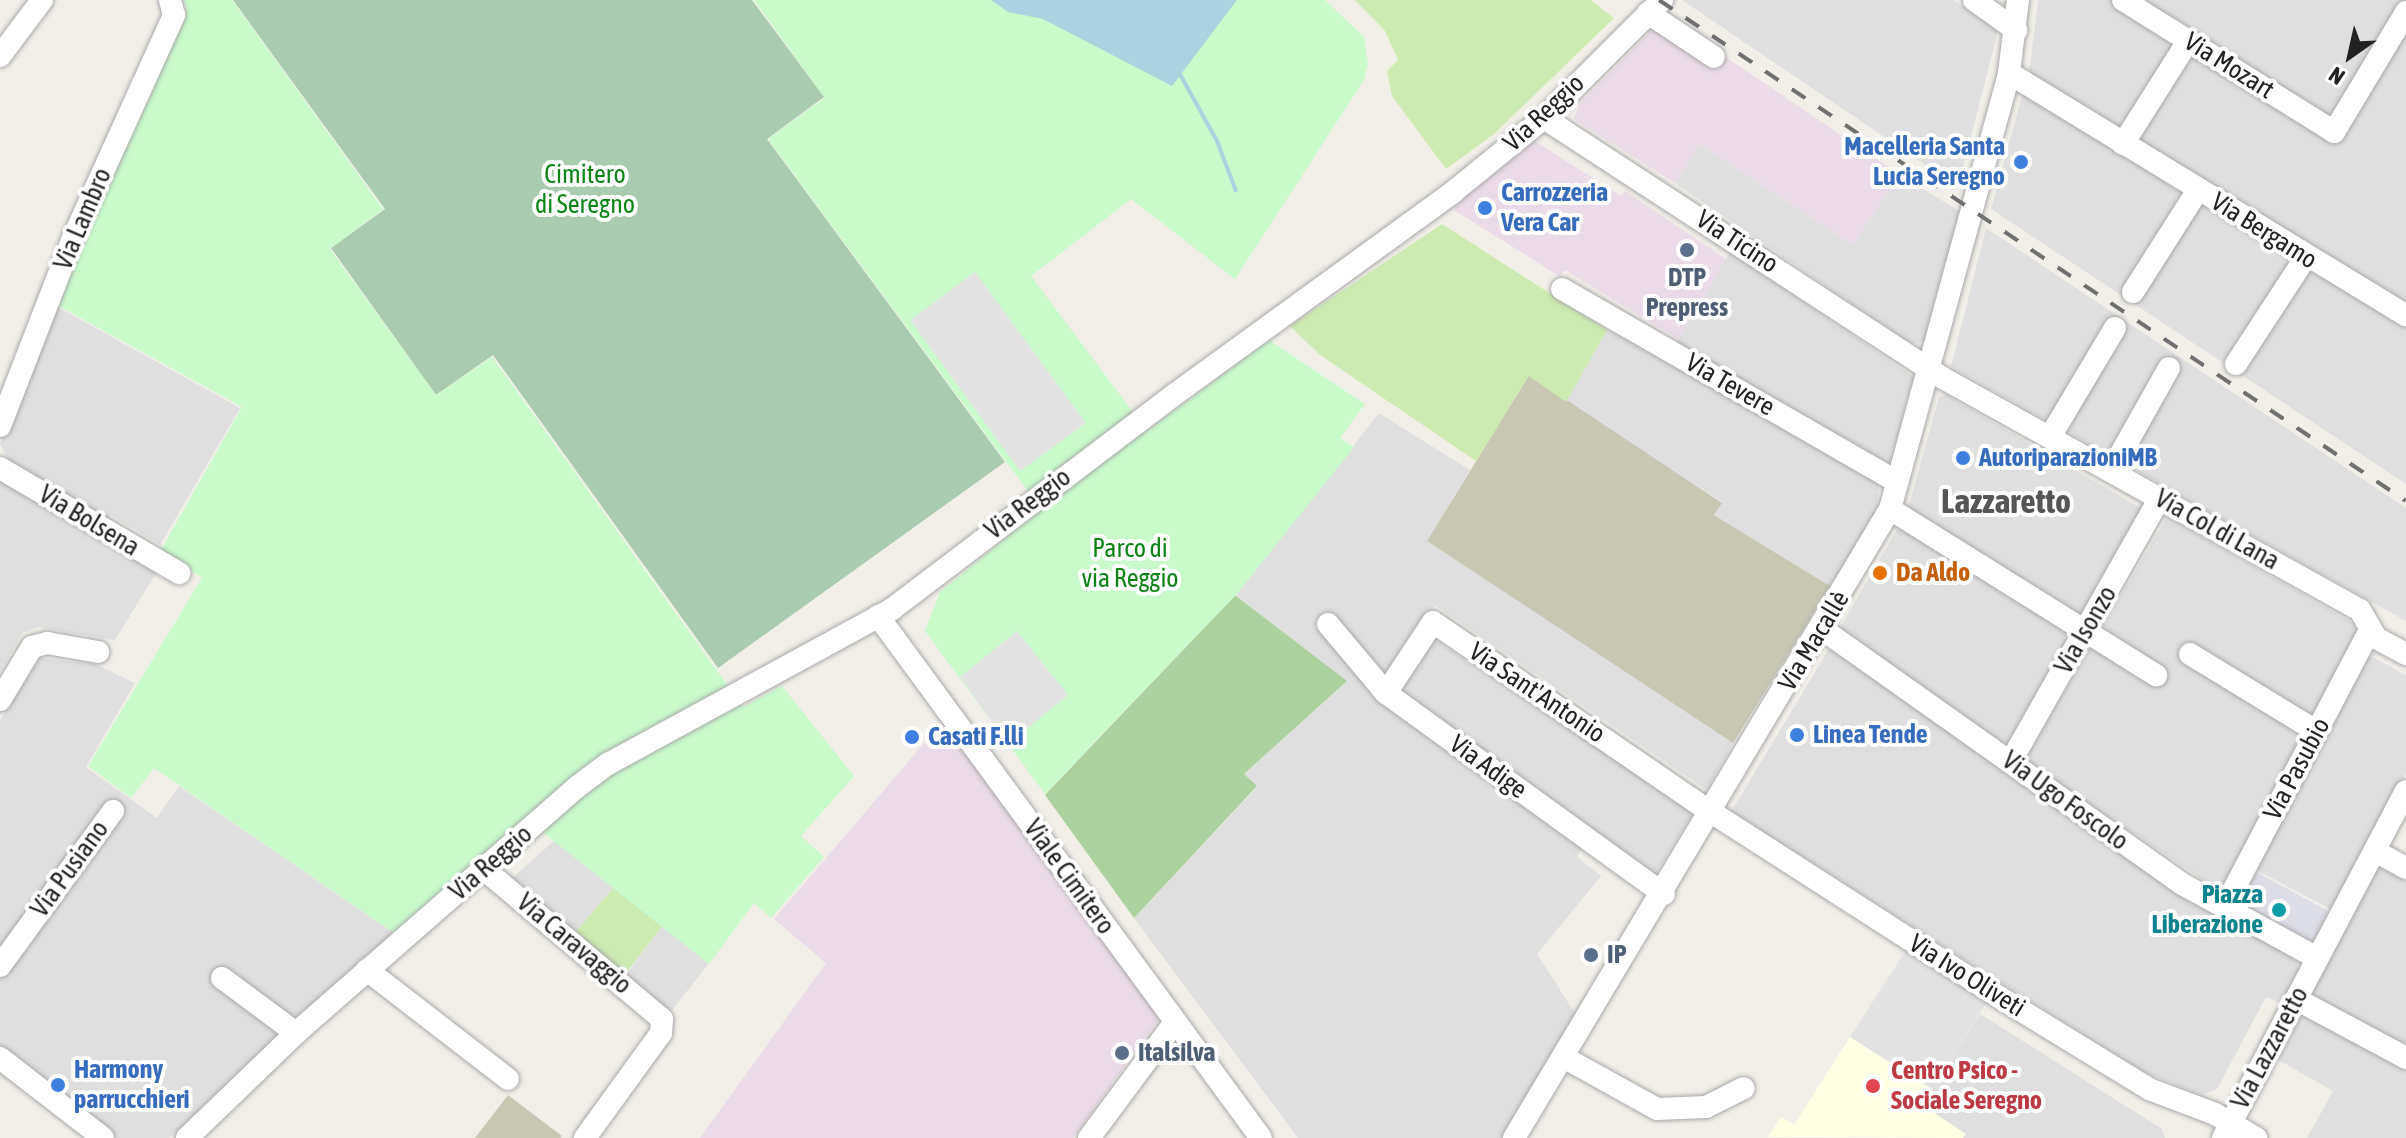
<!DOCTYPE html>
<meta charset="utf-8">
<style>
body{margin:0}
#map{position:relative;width:2406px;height:1138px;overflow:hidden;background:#f2efe9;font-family:"Asap Condensed",sans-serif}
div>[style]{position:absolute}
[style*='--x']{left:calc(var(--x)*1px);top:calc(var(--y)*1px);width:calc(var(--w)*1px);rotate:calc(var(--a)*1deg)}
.residential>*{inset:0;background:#e0dfdf}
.industrial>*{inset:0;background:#ebdbe8}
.education>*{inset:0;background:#ffffe5}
.construction>*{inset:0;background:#c7c7b4}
.grass>*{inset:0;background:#cdebb0}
.forest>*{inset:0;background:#add19e}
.cemetery>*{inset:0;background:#aacbaf}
.park>*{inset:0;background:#c8facc}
.parking>*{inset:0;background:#e2e2e2}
.plaza>*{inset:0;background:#dddde8}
.water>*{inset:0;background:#aad3df}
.stream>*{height:4px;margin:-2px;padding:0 2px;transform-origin:2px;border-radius:2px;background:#aad3df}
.roads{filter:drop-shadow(0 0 2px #a9a9a9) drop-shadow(0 0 2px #a9a9a9)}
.minor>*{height:22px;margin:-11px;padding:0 11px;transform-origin:11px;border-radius:11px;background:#fff}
.rail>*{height:4px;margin-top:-2px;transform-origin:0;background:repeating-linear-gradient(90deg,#707070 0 16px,transparent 0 32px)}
.dots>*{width:22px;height:22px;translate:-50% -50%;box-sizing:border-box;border:4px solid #fff;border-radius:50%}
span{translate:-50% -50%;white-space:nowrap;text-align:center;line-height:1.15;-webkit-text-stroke:8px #fff;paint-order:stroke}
.street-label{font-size:26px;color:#222}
.shop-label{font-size:26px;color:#366cbe;font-weight:700}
.right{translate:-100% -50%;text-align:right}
.left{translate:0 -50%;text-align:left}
.park-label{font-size:26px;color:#0c8416}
.service-label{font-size:26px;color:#4e5e75;font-weight:700}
.food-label{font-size:26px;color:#c56008;font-weight:700}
.culture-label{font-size:26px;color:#0d838f;font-weight:700}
.health-label{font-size:26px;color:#be3a42;font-weight:700}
.district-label{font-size:34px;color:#555;font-weight:700}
.north{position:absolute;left:2310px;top:16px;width:80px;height:80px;-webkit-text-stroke:6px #fff;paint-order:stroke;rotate:214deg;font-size:22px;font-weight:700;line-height:32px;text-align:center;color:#222}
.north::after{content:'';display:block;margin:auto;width:28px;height:36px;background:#222;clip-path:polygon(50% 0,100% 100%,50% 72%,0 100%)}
</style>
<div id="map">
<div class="residential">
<div style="clip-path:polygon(1682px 0,1954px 0,1998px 31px,1958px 187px)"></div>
<div style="clip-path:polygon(2038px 0,2406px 0,2406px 484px,1991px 209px,2030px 66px)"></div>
<div style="clip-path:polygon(1700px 144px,1853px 245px,1899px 174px,1962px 213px,1927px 341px,1911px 344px,1675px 183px)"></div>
<div style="clip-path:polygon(1986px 228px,2406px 508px,2406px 621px,1951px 367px)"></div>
<div style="clip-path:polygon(1730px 252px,1914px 377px,1889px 465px,1675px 351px,1678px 339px)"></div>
<div style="clip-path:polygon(56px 306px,240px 408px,160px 545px,111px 515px,106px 523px,9px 461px,0 444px)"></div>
<div style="clip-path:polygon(1607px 330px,1731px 392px,1880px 481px,1876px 511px,1830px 586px,1714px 515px,1722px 502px,1566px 402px)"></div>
<div style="clip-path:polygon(1946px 395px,2144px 510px,2010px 751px,1837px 633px,1907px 512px,1939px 397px)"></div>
<div style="clip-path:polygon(1379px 413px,1470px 470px,1427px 541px,1733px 743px,1707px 790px,1435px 605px,1371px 696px,1583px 846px,1577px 857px,1601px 876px,1537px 954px,1580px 1021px,1502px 1138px,1298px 1138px,1134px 918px,1257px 787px,1243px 775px,1346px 682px,1236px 595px)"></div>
<div style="clip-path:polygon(0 477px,158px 570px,115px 640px,38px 627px,22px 633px,0 672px)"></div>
<div style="clip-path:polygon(2167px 517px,2360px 627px,2222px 892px,2024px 761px)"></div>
<div style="clip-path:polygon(1431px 637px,1694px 812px,1653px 879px,1393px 692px)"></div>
<div style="clip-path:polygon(1830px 647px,2188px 901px,2297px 955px,2298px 970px,2282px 1004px,2266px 997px,2217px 1089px,2202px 1095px,2142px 1071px,1731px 812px)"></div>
<div style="clip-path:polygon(2367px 654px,2406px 675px,2406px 773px,2334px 911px,2254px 869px)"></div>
<div style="clip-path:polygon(40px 658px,95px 664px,135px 683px,86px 767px,157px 818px,179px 786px,394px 933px,169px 1138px,116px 1138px,0 1045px,0 720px)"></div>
<div style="clip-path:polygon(555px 840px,614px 887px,575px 933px,510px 880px)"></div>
<div style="clip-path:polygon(2376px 864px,2406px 881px,2406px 1051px,2305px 996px)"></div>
<div style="clip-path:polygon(662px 926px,709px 963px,670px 1013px,625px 976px)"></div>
<div style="clip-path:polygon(2303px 1011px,2406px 1068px,2406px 1138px,2307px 1138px,2333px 1091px,2277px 1059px)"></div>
<div style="clip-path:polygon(1980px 1014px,2162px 1129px,2165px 1138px,1963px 1138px,1965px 1134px,1922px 1105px)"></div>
</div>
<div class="industrial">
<div style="clip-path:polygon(1654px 28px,1721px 54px,1899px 174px,1853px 245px,1700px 144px,1675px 183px,1574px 119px,1579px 105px)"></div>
<div style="clip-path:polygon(1533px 140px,1621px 196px,1625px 191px,1726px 259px,1678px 339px,1565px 270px,1559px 276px,1454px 210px,1459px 198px)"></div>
<div style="clip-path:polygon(943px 721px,1160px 1017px,1073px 1138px,700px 1138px,826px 963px,774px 919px)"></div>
</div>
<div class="education">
<div style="clip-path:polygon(1850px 1037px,1932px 1089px,1922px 1105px,1966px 1134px,1963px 1138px,1768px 1137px,1781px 1117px,1794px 1125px)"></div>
</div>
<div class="construction">
<div style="clip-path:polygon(1529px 375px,1722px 503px,1714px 515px,1830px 586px,1733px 743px,1427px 541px)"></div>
<div style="clip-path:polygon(508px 1095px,562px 1136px,560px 1138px,475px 1138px)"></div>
</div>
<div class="grass">
<div style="clip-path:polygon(1355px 0,1591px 0,1614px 18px,1493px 135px,1446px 169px,1392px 96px,1387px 71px,1398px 60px,1385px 31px)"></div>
<div style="clip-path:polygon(1442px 224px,1607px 330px,1566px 402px,1529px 376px,1476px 461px,1320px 355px,1290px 326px)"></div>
<div style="clip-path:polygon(614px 887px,662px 926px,624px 976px,575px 933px)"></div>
</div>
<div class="forest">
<div style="clip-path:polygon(1235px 595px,1347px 681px,1244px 774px,1257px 786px,1134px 918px,1045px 795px)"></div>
</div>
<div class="cemetery">
<div style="clip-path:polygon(233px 0,752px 0,824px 97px,767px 139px,1005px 462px,718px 668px,493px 355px,436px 395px,331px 248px,385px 209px)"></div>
</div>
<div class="park">
<div style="clip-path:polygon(184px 0,232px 0,383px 209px,330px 249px,436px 395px,492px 357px,743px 707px,782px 686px,854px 776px,801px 836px,824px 857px,771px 918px,754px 903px,709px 964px,526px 819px,394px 933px,154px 768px,131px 798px,88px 766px,202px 578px,161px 550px,242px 407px,57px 305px,187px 10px)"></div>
<div style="clip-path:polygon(754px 0,1325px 0,1364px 37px,1368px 64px,1364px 80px,1235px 279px,1131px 199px,1031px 276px,1147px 431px,1269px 340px,1365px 404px,1340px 438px,1354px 447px,1236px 595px,1045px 794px,925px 631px,940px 592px,1041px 509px,768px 139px,825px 98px)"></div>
</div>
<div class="parking">
<div style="clip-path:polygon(975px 272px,1086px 423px,1020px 471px,910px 320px)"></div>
<div style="clip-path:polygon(1017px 631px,1068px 695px,1008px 744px,960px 677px)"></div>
<div style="clip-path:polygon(1906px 950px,1987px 1002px,1932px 1089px,1850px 1037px)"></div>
</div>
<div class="plaza">
<div style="clip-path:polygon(2249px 868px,2330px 912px,2309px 951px,2228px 907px)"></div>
</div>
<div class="water">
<div style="clip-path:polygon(991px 0,1237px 0,1172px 86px,1043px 19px,1008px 12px)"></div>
</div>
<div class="stream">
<div style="--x:1181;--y:76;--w:74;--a:61"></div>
<div style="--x:1217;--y:141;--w:53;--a:69.2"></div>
</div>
<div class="roads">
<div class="minor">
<div style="--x:1974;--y:0;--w:52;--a:35.5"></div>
<div style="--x:2123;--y:0;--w:249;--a:32"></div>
<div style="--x:2334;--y:132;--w:140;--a:-59"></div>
<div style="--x:1648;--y:13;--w:79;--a:33.7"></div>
<div style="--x:0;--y:56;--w:70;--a:-53.1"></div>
<div style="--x:2009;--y:73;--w:465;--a:31.4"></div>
<div style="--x:1544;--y:118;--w:474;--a:33.1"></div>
<div style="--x:1941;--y:377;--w:479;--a:29.1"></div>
<div style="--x:2360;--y:610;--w:32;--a:60"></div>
<div style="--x:2376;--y:638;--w:34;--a:28"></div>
<div style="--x:2123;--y:144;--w:122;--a:-57.7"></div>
<div style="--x:1562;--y:289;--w:387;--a:29.9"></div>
<div style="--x:2133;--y:292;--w:121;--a:-57.5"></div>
<div style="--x:2236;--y:364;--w:126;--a:-56.9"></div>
<div style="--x:0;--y:426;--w:202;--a:-68.8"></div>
<div style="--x:73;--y:238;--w:245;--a:-65.6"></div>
<div style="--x:174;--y:15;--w:16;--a:-105"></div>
<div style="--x:2050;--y:437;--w:127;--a:-59.2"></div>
<div style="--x:0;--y:468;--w:208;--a:30.4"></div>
<div style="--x:2111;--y:471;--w:118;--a:-60.6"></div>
<div style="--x:1890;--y:509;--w:314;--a:32"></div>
<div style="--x:878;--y:616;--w:647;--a:53.73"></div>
<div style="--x:1328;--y:624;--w:90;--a:50"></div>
<div style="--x:1386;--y:693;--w:343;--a:35.9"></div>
<div style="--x:1822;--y:629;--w:441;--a:35.3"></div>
<div style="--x:2182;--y:884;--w:154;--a:28.7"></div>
<div style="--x:2190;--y:654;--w:148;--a:31.4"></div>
<div style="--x:1386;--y:693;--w:85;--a:-56.5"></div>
<div style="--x:1433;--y:622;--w:337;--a:34.4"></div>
<div style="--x:1711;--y:812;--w:342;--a:32.7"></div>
<div style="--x:1999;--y:997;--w:176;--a:31.5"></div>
<div style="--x:2149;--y:1089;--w:71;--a:20.7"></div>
<div style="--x:2215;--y:1114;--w:48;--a:30.3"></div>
<div style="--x:0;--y:700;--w:62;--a:-58.9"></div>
<div style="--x:32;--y:647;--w:16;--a:-15"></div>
<div style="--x:47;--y:643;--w:52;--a:10"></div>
<div style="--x:2011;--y:761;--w:302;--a:-60.5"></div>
<div style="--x:2375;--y:851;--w:35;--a:29"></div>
<div style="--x:485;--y:870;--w:231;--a:40.1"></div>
<div style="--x:662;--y:1019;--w:14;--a:94"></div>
<div style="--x:661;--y:1033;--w:130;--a:125.9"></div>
<div style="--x:2224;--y:908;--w:314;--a:-62.3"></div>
<div style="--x:0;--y:966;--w:192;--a:-53.9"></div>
<div style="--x:367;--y:970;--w:178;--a:37.7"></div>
<div style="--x:222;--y:978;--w:92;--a:36.6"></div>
<div style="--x:2296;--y:999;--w:125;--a:28.2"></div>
<div style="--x:0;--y:1058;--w:130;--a:37.8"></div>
<div style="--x:1565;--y:1058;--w:105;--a:29"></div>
<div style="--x:1657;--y:1109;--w:49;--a:-2.3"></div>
<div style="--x:1706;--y:1107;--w:42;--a:-26.6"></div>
<div style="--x:187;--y:1138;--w:151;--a:-43.9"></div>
<div style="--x:296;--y:1033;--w:373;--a:-41.2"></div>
<div style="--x:577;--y:787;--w:39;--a:-37"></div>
<div style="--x:608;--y:764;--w:324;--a:-28.6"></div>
<div style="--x:892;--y:609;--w:354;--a:-37.2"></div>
<div style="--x:1174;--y:395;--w:345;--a:-36"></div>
<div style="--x:1453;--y:192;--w:117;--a:-39.1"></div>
<div style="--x:1544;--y:118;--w:167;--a:-45"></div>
<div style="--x:1089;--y:1138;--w:144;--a:-53.4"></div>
<div style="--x:1514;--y:1138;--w:733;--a:-59.13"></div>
<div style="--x:1890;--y:509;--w:452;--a:-74.7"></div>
<div style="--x:2009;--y:73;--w:74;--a:-83"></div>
<div style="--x:2223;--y:1138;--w:392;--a:-62.2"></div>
</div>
</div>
<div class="rail">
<div style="--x:1659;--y:0;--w:899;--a:33.85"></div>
</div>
<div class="dots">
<div style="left:2021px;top:162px;background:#3f7fe0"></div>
<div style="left:1485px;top:208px;background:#3f7fe0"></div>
<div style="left:1687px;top:250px;background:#5c6f8a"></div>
<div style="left:1963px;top:458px;background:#3f7fe0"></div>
<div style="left:1880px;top:573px;background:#e8710a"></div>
<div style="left:1797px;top:735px;background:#3f7fe0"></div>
<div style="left:912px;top:737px;background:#3f7fe0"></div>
<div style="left:2279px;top:910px;background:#0f9aa8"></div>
<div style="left:1591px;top:955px;background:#5c6f8a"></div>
<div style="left:1122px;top:1053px;background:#5c6f8a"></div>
<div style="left:58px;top:1085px;background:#3f7fe0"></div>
<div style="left:1873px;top:1086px;background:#e0444e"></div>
</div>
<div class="street-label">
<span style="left:2229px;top:66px;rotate:32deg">Via Mozart</span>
<span style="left:1544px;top:113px;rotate:-43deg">Via Reggio</span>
<span style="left:83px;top:219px;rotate:-67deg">Via Lambro</span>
<span style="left:2264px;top:231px;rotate:32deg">Via Bergamo</span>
<span style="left:1737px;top:242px;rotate:33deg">Via Ticino</span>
<span style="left:1730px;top:385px;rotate:30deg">Via Tevere</span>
<span style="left:1028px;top:504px;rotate:-37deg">Via Reggio</span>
<span style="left:89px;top:521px;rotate:31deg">Via Bolsena</span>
<span style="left:2217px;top:530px;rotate:29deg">Via Col di Lana</span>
<span style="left:2086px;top:630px;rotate:-60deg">Via Isonzo</span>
<span style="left:1814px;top:641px;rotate:-59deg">Via Macallè</span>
<span style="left:1537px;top:693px;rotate:34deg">Via Sant'Antonio</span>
<span style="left:1488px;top:767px;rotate:36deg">Via Adige</span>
<span style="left:2297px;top:769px;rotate:-62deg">Via Pasubio</span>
<span style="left:2065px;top:801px;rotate:36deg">Via Ugo Foscolo</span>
<span style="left:491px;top:863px;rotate:-41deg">Via Reggio</span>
<span style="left:70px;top:869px;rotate:-54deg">Via Pusiano</span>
<span style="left:1069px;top:877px;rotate:54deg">Viale Cimitero</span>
<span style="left:574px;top:944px;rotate:40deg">Via Caravaggio</span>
<span style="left:1967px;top:976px;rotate:32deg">Via Ivo Oliveti</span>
<span style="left:2270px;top:1048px;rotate:-62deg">Via Lazzaretto</span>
</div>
<div class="shop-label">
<span class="right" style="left:2005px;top:162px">Macelleria Santa<br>Lucia Seregno</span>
<span class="left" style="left:1501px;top:208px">Carrozzeria<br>Vera Car</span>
<span class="left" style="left:1979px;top:458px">AutoriparazioniMB</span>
<span class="left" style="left:1813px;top:735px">Linea Tende</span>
<span class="left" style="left:928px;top:737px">Casati F.lli</span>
<span class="left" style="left:74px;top:1085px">Harmony<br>parrucchieri</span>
</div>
<div class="park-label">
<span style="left:585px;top:190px">Cimitero<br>di Seregno</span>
<span style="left:1130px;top:564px">Parco di<br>via Reggio</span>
</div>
<div class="service-label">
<span style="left:1687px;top:293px">DTP<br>Prepress</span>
<span class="left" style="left:1607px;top:955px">IP</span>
<span class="left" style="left:1138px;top:1053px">Italsilva</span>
</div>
<div class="food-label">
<span class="left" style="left:1896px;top:573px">Da Aldo</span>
</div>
<div class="culture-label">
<span class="right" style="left:2263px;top:910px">Piazza<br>Liberazione</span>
</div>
<div class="health-label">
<span class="left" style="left:1891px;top:1086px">Centro Psico -<br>Sociale Seregno</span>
</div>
<div class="district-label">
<span style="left:2006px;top:501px">Lazzaretto</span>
</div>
<div class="north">N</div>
</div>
